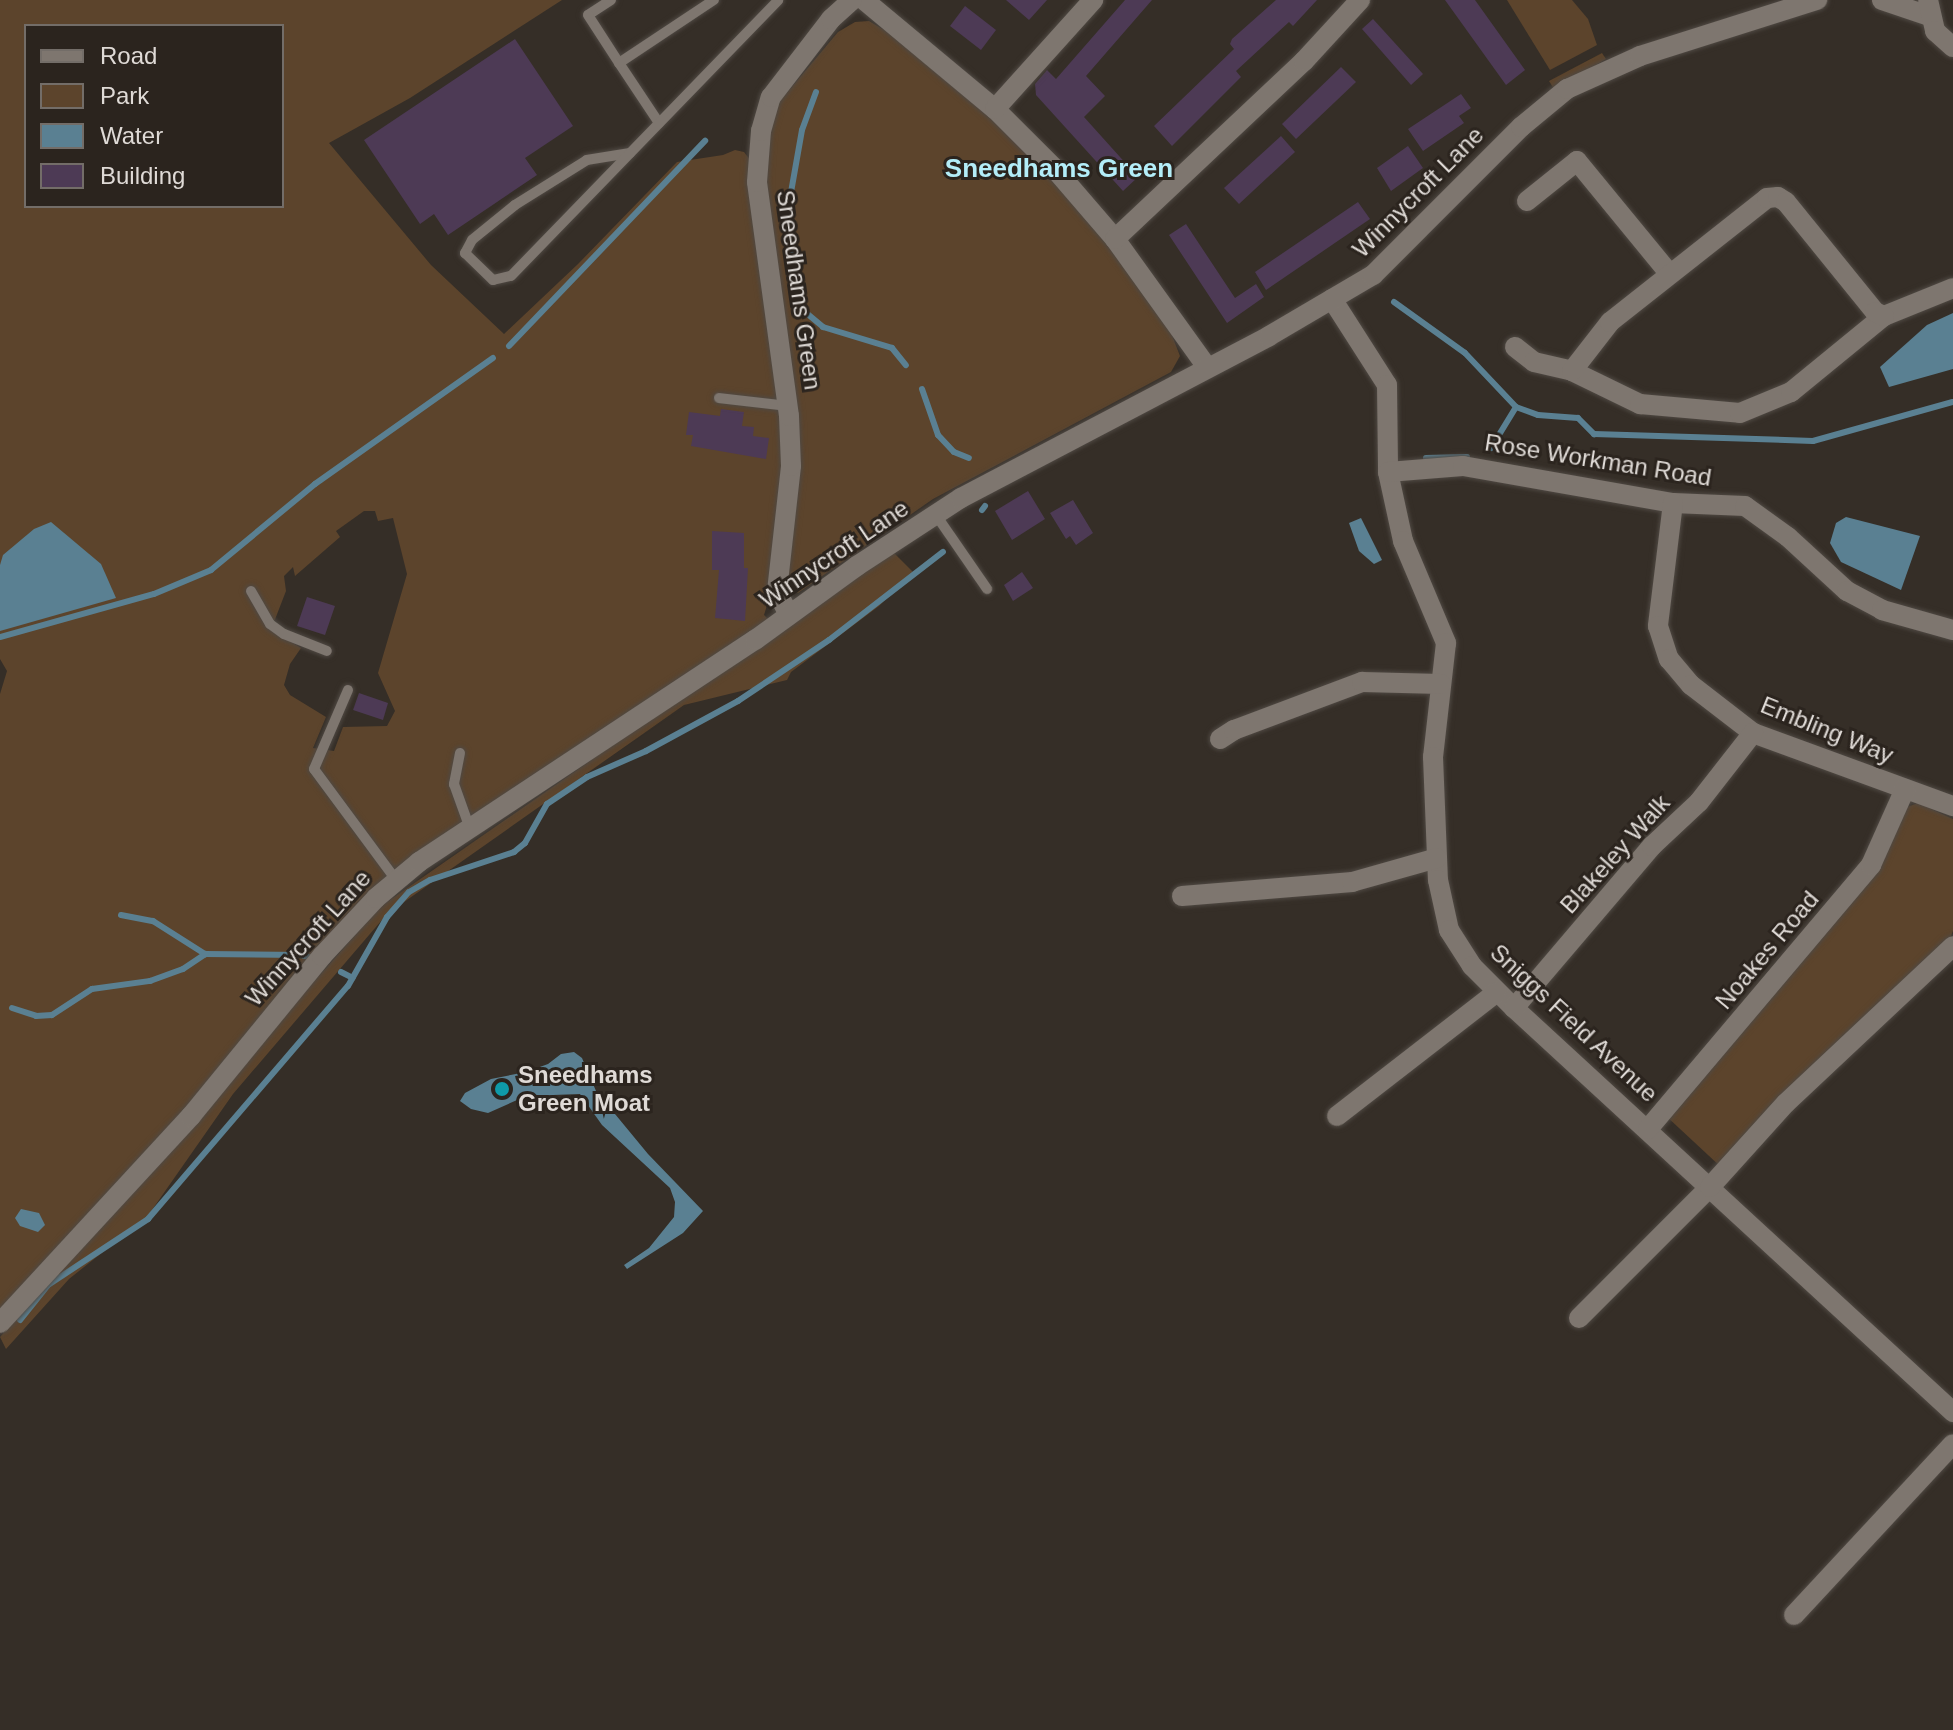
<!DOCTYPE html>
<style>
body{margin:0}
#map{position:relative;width:1953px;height:1730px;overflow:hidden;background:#352e27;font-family:Arial,sans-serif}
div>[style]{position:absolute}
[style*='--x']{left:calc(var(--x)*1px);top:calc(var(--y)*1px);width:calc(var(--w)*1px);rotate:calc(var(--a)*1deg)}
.green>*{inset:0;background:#5c442c}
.water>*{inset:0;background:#5a8092}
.stream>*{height:6px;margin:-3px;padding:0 3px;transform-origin:3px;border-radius:3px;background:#5a8092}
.building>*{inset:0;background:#4d3a55}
.roads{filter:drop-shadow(0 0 2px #4f4943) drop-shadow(0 0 2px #4f4943)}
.service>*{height:10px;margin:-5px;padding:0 5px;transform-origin:5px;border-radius:5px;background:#7e766f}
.minor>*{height:20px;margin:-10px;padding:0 10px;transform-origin:10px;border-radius:10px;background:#7e766f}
.tertiary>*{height:20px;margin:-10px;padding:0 10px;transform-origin:10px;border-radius:10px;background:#7e766f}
.dots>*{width:22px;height:22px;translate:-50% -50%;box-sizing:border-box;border:4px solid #2b241e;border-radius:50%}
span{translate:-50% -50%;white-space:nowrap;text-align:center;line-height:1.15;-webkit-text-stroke:6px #2b241e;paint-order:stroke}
.street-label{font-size:24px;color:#dfdad6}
.poi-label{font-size:24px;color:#dfdad6;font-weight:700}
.left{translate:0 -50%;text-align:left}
.neighbourhood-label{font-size:26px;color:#b3edf8;font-weight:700}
.legend{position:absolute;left:24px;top:24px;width:260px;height:184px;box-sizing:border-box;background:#2b241e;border:2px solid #736d68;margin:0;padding:10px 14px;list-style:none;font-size:24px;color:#dfdad6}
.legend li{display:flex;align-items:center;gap:16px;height:40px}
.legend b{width:40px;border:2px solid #736d68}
</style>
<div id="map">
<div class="green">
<div style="clip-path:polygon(evenodd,0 0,562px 0,410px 98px,329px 143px,431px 265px,504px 334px,578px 264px,677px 162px,723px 155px,735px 150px,744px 152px,751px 161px,784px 444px,769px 599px,764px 615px,768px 619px,761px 629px,446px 837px,241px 1046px,0 1315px,0 694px,7px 671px,0 659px,0 0,26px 26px,282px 26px,282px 206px,26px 206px,26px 26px,0 0,364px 511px,375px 511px,378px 521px,393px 518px,407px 574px,378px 673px,395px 711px,387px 726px,343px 727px,334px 751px,313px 748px,326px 717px,290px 695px,284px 685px,290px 664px,301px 648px,267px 627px,274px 622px,286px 591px,284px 576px,293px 567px,295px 576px,340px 537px,336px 531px,364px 511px)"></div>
<div style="clip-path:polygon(1507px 0,1572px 0,1588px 19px,1597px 45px,1550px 70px)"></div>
<div style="clip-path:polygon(869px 21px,891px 34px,1008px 132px,1086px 216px,1170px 330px,1180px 356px,1171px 372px,933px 499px,798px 593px,787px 585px,791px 526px,763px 193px,769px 114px,838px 32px,855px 22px)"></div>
<div style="clip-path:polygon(1602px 53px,1606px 59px,1554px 89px,1549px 81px)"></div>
<div style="clip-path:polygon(892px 551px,913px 572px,879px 606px,791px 672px,787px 680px,684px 705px,387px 914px,233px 1094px,147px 1217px,69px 1279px,6px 1349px,0 1337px,380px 907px)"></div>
<div style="clip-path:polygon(1918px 803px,1953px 819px,1953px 931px,1948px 943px,1722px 1168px,1665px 1115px,1907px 807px)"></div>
</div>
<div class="water">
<div style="clip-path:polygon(1953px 313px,1953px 369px,1889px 387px,1880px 367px,1927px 325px)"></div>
<div style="clip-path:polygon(1846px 517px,1920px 536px,1901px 590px,1841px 562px,1830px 543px,1836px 523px)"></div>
<div style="clip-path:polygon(1361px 518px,1382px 560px,1374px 564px,1359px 551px,1349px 523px)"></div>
<div style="clip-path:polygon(51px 522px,101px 564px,116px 598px,0 631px,0 565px,3px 555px,34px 529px)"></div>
<div style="clip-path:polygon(574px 1052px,582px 1058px,596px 1091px,648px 1154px,703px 1211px,683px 1233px,627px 1269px,624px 1265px,649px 1248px,674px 1217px,675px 1202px,670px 1188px,602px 1125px,580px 1094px,526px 1096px,488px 1113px,471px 1109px,460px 1101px,465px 1093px,491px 1079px,526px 1072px,548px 1064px,561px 1054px)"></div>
<div style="clip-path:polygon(21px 1209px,39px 1213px,45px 1225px,38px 1232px,20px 1226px,15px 1218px)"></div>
</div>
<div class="stream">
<div style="--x:816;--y:92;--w:40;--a:110.2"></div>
<div style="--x:802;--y:130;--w:92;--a:100"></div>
<div style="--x:786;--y:221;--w:84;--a:79.8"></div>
<div style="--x:801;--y:304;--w:8;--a:67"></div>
<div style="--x:804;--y:311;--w:25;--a:40"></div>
<div style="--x:823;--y:327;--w:72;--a:16.9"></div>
<div style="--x:892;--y:348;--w:22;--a:51"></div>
<div style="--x:1394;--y:302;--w:87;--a:35.7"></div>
<div style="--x:1465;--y:353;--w:74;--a:46.6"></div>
<div style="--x:1516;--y:407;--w:23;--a:20"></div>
<div style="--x:1538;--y:415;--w:40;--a:4.3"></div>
<div style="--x:1578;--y:418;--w:23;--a:45"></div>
<div style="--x:1594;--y:434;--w:219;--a:1.8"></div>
<div style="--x:1813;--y:441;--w:145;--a:-15.6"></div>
<div style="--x:509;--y:346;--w:284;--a:-46.3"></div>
<div style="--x:922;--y:389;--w:49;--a:70.8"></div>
<div style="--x:938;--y:435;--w:23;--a:47"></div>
<div style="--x:954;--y:452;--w:16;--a:22"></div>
<div style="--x:1491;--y:448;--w:48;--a:-58.6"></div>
<div style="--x:1426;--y:458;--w:41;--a:-1.4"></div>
<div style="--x:982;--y:510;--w:5;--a:-53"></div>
<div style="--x:0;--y:637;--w:160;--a:-15.6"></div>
<div style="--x:154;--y:594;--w:62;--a:-22.8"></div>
<div style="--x:211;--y:570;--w:135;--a:-39.6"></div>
<div style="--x:315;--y:484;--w:218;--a:-35.3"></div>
<div style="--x:121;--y:915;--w:33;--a:11"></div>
<div style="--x:153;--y:921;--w:62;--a:32.4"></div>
<div style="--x:205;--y:954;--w:96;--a:0.6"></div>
<div style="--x:301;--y:955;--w:12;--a:14"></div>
<div style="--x:341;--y:972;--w:13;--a:27"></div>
<div style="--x:12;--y:1008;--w:25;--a:18"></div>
<div style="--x:36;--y:1016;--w:16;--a:-4"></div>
<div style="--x:52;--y:1015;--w:48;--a:-33"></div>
<div style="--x:92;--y:989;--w:59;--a:-7.9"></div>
<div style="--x:150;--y:981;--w:35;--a:-20"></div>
<div style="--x:183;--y:969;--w:27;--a:-34"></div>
<div style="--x:20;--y:1320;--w:45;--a:-51.3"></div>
<div style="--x:48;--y:1285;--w:120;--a:-33.4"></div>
<div style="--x:148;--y:1219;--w:307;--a:-49.4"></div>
<div style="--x:348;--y:986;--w:79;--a:-60.5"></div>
<div style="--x:387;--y:917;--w:33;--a:-49"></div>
<div style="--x:409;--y:892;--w:24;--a:-30"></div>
<div style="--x:430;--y:880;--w:89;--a:-18.4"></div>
<div style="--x:514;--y:852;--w:14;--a:-39"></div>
<div style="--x:525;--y:843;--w:45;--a:-60.6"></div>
<div style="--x:547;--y:804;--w:48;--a:-34"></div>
<div style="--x:587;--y:777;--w:64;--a:-23.8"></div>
<div style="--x:646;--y:751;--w:105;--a:-28.5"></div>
<div style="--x:738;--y:701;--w:110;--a:-33.8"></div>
<div style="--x:829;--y:640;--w:144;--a:-37.7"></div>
</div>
<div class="building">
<div style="clip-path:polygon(1006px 0,1047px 0,1029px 20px)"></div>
<div style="clip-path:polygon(1125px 0,1152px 0,1086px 76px,1105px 96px,1084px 117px,1138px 177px,1123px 191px,1036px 95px,1035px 84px,1047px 70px,1056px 79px)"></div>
<div style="clip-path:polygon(1276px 0,1317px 0,1293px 26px,1289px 22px,1236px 71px,1241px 77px,1172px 146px,1154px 126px,1234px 49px,1230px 44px,1232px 39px)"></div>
<div style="clip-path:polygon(1445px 0,1475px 0,1525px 70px,1506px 85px)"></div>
<div style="clip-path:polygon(965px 6px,996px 30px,981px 50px,950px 26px)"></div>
<div style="clip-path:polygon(1373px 19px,1423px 74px,1411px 85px,1362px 29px)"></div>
<div style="clip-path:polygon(515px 39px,573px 126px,525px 158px,537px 175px,448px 235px,434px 214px,420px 224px,364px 140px)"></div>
<div style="clip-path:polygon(1341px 67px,1356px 82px,1296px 139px,1282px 124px)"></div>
<div style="clip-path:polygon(1461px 94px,1471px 108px,1459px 116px,1464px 123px,1423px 151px,1408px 129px)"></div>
<div style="clip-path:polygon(1281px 136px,1295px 152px,1239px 204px,1224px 188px)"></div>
<div style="clip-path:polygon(1408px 146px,1423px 168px,1391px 191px,1377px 168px)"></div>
<div style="clip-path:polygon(1358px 202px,1370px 219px,1266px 290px,1255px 272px)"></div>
<div style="clip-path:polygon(1186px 224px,1235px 298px,1256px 284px,1264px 297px,1227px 323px,1169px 235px)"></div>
<div style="clip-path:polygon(721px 409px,744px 412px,742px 426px,754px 427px,753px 436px,769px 438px,766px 459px,691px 446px,693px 435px,686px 435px,689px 412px,720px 416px)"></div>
<div style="clip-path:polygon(1028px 491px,1045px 519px,1012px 540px,995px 511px)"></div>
<div style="clip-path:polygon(1073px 500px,1093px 533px,1076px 545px,1070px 536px,1066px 539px,1050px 513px)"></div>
<div style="clip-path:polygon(712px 531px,744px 533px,744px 568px,748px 568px,745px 621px,715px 618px,719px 570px,712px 570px)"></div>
<div style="clip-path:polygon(1022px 572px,1033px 588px,1013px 601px,1004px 585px)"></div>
<div style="clip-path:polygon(307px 597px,335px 606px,325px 635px,297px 626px)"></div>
<div style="clip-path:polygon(359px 693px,388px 703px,383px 720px,353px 710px)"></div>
</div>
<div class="roads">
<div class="service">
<div style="--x:611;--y:0;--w:27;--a:147"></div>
<div style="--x:588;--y:15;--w:57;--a:57.1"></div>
<div style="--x:659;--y:123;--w:72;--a:-123.7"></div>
<div style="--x:619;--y:63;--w:114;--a:-33.6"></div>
<div style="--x:630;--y:153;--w:44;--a:170.8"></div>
<div style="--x:587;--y:160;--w:85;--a:148"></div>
<div style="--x:515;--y:205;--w:55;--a:140.9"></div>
<div style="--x:472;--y:240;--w:15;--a:118"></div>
<div style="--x:465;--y:253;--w:39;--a:44"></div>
<div style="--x:493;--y:280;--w:18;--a:-13"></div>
<div style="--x:511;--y:276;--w:384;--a:-45.9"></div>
<div style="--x:719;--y:398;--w:69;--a:6.6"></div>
<div style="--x:936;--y:515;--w:90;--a:55.4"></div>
<div style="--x:251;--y:591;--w:38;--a:60"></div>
<div style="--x:270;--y:624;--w:17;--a:36"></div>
<div style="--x:284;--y:634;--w:46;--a:21.6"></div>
<div style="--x:348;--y:690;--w:86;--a:113.3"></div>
<div style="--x:314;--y:769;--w:138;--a:53.5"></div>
<div style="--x:460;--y:753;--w:32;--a:101"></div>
<div style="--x:454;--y:784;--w:45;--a:70.3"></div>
</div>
<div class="minor">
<div style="--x:864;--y:0;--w:170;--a:39.8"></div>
<div style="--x:995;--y:109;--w:83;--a:45"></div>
<div style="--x:1054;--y:168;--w:94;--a:49.3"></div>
<div style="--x:1115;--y:239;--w:158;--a:54.3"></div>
<div style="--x:995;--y:109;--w:147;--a:-48"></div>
<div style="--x:1527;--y:201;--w:64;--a:-38.7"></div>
<div style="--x:1577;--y:161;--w:145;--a:50.6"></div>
<div style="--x:1115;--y:239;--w:260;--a:-43.3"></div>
<div style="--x:1304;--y:61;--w:83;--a:-47.4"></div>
<div style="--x:1332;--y:299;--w:102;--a:57.4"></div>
<div style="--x:1387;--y:385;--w:87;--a:89.3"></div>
<div style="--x:1388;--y:472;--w:71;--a:77.7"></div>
<div style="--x:1403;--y:541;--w:111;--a:67.1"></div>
<div style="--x:1446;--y:643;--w:115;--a:96.5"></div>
<div style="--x:1433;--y:757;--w:123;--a:87.7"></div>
<div style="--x:1438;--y:880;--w:51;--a:77.6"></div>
<div style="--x:1449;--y:930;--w:43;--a:57.4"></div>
<div style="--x:1472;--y:966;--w:59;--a:45"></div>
<div style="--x:1514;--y:1008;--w:597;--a:42.62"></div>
<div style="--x:1515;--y:347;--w:24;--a:38"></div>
<div style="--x:1534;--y:362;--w:39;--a:13"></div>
<div style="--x:1572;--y:371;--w:76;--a:25.9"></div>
<div style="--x:1640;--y:404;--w:100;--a:5.1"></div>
<div style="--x:1740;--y:413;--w:55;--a:-22.4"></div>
<div style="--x:1791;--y:392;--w:120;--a:-39.3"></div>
<div style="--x:1884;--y:316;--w:74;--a:-22.1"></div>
<div style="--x:1572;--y:371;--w:62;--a:-52.2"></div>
<div style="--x:1610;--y:322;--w:200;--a:-38.3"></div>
<div style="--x:1767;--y:198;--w:11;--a:-5"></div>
<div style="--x:1778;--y:197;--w:9;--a:32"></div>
<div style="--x:1786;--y:202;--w:141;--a:51"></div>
<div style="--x:1875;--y:312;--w:10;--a:24"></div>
<div style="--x:1388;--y:472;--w:75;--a:-4.6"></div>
<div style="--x:1463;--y:466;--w:213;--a:10"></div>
<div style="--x:1673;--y:503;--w:72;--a:2.4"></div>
<div style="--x:1745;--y:506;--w:53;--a:35.8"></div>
<div style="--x:1788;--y:537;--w:80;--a:42.5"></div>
<div style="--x:1847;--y:591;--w:40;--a:28"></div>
<div style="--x:1882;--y:610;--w:74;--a:15.7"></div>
<div style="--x:1673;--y:503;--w:124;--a:97"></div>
<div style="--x:1658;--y:626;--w:35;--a:72"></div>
<div style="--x:1669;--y:659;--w:34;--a:50"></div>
<div style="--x:1691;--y:685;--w:78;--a:37.7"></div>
<div style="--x:1753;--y:733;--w:213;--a:20.1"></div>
<div style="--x:789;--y:615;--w:27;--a:-117"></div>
<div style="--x:777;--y:591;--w:126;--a:-83.6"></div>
<div style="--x:791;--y:466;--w:50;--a:-92.3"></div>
<div style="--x:789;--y:416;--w:236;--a:-97.8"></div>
<div style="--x:757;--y:182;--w:51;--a:-85.5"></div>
<div style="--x:761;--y:131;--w:35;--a:-74"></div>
<div style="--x:771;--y:97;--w:98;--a:-52.4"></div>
<div style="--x:831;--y:19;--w:28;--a:-42"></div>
<div style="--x:1220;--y:739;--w:17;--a:-33"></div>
<div style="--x:1234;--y:730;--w:137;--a:-20.6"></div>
<div style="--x:1362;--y:682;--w:79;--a:1.5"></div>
<div style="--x:1182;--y:896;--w:171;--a:-4.7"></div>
<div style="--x:1352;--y:882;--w:88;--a:-15.8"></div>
<div style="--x:1514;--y:1008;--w:213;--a:-49.6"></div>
<div style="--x:1652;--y:846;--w:64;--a:-43.1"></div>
<div style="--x:1699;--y:802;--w:88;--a:-52"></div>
<div style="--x:1337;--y:1116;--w:202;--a:-37.8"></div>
<div style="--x:1648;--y:1129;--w:346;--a:-49.8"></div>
<div style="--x:1871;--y:865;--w:83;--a:-65.9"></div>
<div style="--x:1579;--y:1318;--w:185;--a:-45"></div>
<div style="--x:1710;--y:1187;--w:113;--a:-47.9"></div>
<div style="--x:1786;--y:1103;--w:229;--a:-43.2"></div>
<div style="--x:1794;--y:1615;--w:233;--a:-47.1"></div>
</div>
<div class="tertiary">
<div style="--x:1882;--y:0;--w:50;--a:18.8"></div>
<div style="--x:1928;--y:0;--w:32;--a:77"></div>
<div style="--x:1935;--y:31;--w:24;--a:42"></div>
<div style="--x:0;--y:1323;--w:282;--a:-47.3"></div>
<div style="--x:191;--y:1116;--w:207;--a:-50.7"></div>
<div style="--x:322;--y:956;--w:79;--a:-47"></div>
<div style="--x:376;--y:898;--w:56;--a:-39.9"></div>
<div style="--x:419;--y:862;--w:403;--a:-33.5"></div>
<div style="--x:755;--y:640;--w:126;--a:-36"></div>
<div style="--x:857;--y:566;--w:124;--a:-33.2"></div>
<div style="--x:961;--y:498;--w:348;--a:-27.7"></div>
<div style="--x:1269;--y:336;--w:121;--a:-30.4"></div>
<div style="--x:1373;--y:275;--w:209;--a:-45"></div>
<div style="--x:1521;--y:127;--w:60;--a:-39.6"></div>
<div style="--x:1567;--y:89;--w:80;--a:-24.3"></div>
<div style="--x:1640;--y:56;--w:186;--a:-17.6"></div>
</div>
</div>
<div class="dots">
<div style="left:502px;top:1089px;background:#0f9aa8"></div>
</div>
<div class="street-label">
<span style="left:1418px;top:192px;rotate:-45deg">Winnycroft Lane</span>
<span style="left:799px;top:290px;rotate:82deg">Sneedhams Green</span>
<span style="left:1598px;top:460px;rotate:9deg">Rose Workman Road</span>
<span style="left:834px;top:554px;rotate:-34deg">Winnycroft Lane</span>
<span style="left:1827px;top:730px;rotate:22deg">Embling Way</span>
<span style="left:1615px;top:854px;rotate:-48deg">Blakeley Walk</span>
<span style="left:308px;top:938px;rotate:-48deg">Winnycroft Lane</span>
<span style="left:1767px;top:950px;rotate:-50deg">Noakes Road</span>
<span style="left:1574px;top:1023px;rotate:43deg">Sniggs Field Avenue</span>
</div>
<div class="poi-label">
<span class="left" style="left:518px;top:1089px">Sneedhams<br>Green Moat</span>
</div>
<div class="neighbourhood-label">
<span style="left:1059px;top:169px">Sneedhams Green</span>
</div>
<ul class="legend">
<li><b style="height:10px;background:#7e766f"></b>Road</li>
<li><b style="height:22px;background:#5c442c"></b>Park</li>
<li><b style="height:22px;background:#5a8092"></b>Water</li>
<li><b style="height:22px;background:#4d3a55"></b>Building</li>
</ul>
</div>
